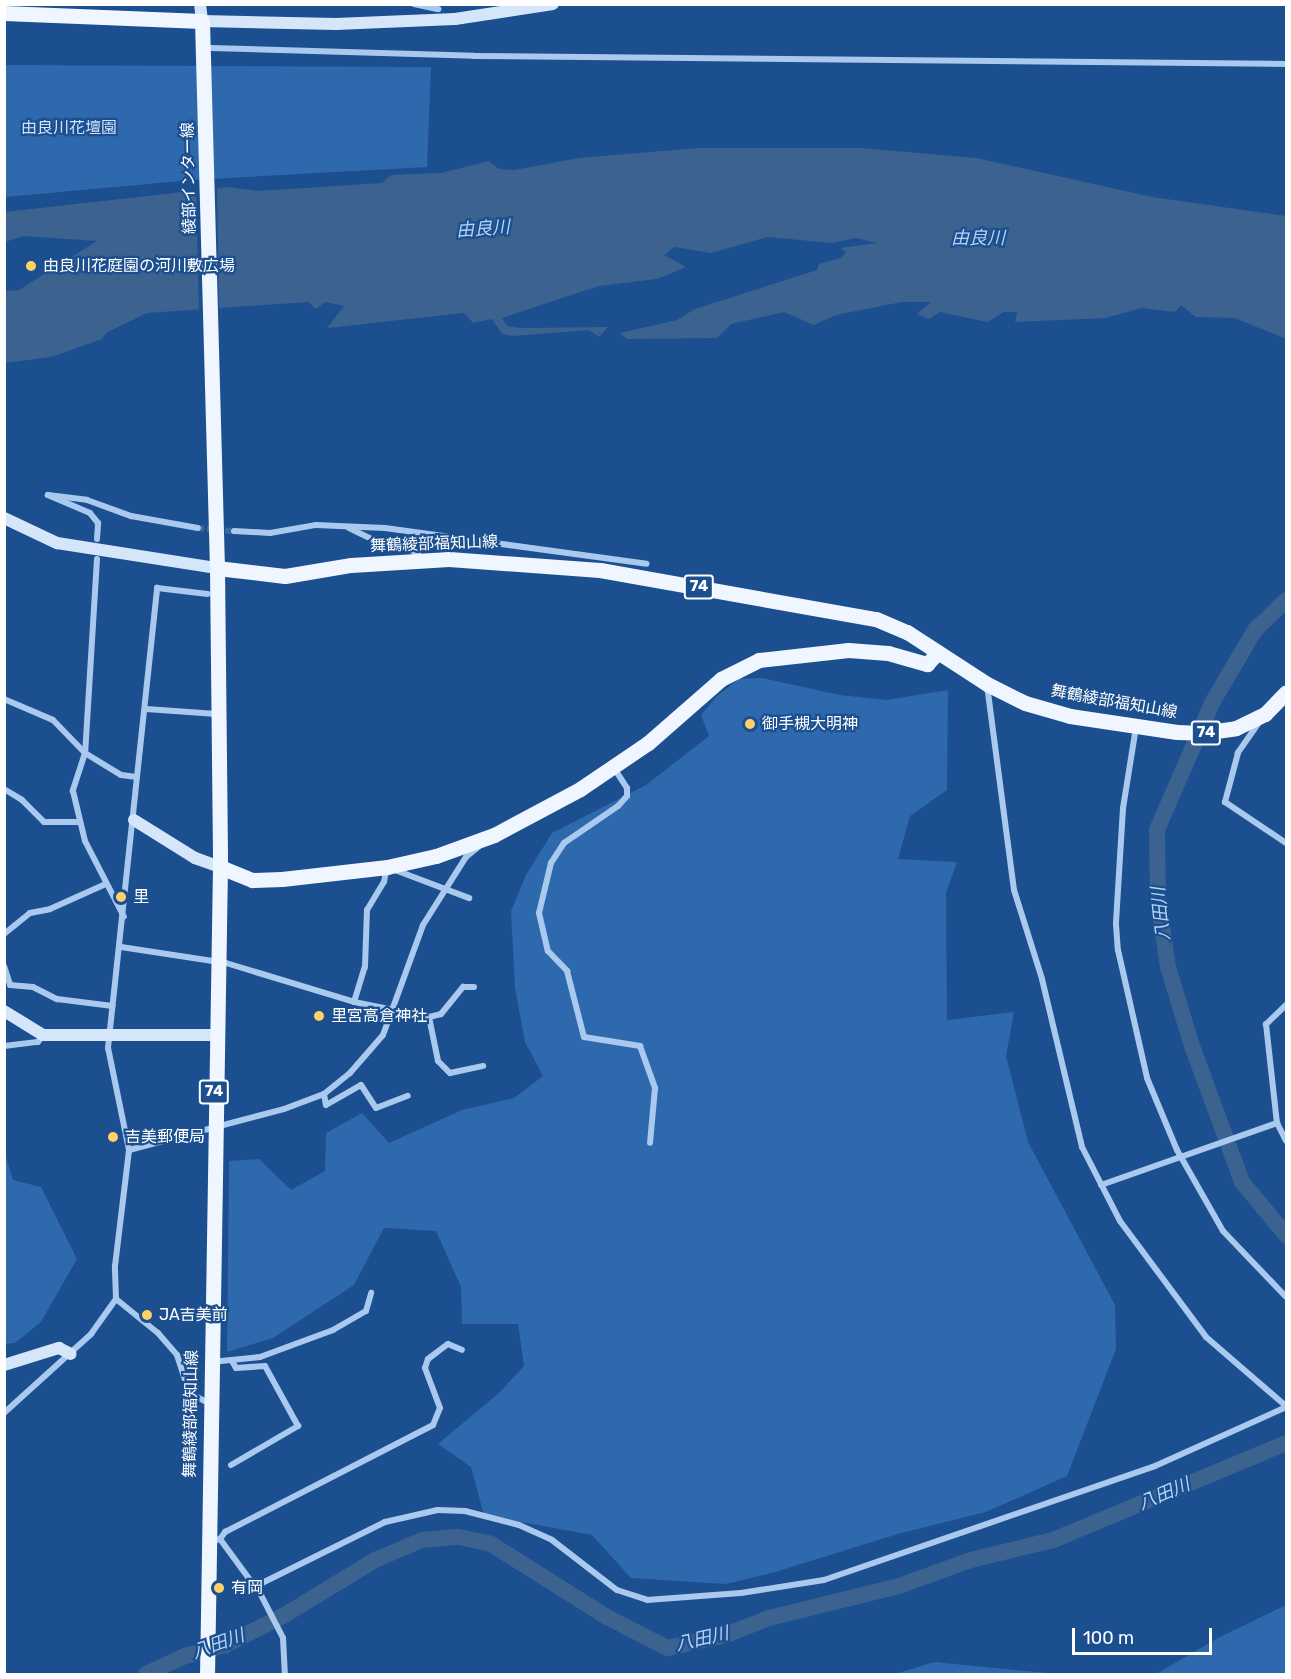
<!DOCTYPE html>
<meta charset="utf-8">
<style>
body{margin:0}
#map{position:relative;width:1291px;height:1679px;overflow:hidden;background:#1b4f8f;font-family:Rubik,"Noto Sans JP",sans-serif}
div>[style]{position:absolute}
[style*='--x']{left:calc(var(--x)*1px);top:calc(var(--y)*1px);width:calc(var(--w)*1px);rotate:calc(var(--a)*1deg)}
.green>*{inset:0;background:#2e69ad}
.water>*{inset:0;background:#3c6290}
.pier>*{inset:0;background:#1b4f8f}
.river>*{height:16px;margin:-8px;padding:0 8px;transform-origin:8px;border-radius:8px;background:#3c6290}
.street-tunnel>*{height:6px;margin-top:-3px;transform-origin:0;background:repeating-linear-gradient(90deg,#3d69a0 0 6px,transparent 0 9px)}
.street>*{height:6px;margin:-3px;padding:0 3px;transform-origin:3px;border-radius:3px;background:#a9c9ee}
.secondary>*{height:12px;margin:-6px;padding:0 6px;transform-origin:6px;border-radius:6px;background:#d6e6fa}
.primary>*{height:15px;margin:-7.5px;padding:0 7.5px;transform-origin:7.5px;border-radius:7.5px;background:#f0f6ff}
.dots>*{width:16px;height:16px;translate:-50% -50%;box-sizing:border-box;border:3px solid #1b4f8f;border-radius:50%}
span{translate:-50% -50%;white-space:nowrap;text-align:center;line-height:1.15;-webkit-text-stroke:4.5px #1b4f8f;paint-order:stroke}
.shield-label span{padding:2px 4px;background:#1b4f8f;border:2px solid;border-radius:4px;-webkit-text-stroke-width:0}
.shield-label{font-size:15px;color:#fff;font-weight:700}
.park-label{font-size:16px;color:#cfe3fa}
.street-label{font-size:16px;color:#fff}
.poi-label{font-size:16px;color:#fff}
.left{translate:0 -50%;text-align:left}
.water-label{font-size:18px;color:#b5d3f5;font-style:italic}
.frame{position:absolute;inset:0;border:6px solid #fff;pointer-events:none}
.scale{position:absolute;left:1072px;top:1628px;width:140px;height:27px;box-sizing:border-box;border:3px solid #fff;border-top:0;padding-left:8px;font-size:18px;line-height:21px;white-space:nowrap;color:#fff;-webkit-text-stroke:4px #1b4f8f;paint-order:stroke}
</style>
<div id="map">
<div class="green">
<div style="clip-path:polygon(5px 65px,431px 67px,427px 167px,192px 180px,5px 197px)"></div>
<div style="clip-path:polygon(762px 678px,840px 695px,887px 700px,948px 690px,947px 790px,910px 816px,898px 859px,957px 862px,946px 893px,947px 1020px,1014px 1012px,1006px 1056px,1028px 1142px,1115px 1305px,1116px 1349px,1067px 1476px,986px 1512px,898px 1534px,775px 1572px,726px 1584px,631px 1578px,592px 1535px,484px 1515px,471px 1467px,438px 1444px,499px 1393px,524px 1366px,518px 1324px,462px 1324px,461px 1287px,436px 1231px,384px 1228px,354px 1285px,273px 1338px,227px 1352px,229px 1161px,259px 1159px,291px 1190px,325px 1171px,326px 1133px,362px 1113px,389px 1143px,462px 1110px,514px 1098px,543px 1076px,525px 1042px,515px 988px,511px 911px,526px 875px,552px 833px,646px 785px,709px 736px,701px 715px,717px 696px,739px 679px)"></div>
<div style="clip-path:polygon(4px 1150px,13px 1180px,41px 1187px,77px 1259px,41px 1322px,15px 1343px,5px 1344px)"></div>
<div style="clip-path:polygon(1286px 1605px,1286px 1674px,1156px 1674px,1218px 1638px)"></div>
<div style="clip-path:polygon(934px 1662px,1057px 1674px,895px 1674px)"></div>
</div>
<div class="water">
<div style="clip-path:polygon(697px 148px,860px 148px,976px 158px,1152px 197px,1286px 216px,1286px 339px,1235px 318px,1196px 317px,1181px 305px,1175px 312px,1141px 308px,1106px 318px,1015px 322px,1017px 312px,1004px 312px,987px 322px,940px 312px,929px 319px,917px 314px,931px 302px,902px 302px,836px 315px,814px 325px,784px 312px,731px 324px,717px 338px,627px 339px,620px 333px,677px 320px,695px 309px,817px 270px,819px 264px,841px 258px,846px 252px,840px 248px,877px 243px,856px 238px,832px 243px,768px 237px,711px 253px,674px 247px,664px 255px,686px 267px,657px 279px,599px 286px,502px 318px,507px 326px,521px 328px,608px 327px,599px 337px,589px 330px,513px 336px,502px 334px,492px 319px,473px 323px,464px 313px,327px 328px,344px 306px,325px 302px,316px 309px,308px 302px,147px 313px,106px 333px,102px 339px,51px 357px,5px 363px,5px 291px,19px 290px,97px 241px,23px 236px,5px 242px,5px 212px,227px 187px,257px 191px,382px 183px,391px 175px,441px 173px,489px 161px,499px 169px,514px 170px,579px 158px)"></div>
</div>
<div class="pier">
<div style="clip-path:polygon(217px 185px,219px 310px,199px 311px,196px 187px)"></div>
</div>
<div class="river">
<div style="--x:1286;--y:600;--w:43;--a:135.9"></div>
<div style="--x:1255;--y:630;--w:82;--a:120.6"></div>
<div style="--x:1213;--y:701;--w:141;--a:113.5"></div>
<div style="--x:1157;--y:830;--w:68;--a:89.2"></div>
<div style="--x:1158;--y:898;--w:70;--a:81.8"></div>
<div style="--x:1168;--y:967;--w:83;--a:73.1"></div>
<div style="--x:1192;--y:1046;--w:145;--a:69.8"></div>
<div style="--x:1242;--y:1182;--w:69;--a:50.3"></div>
<div style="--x:146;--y:1674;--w:43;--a:-24.8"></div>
<div style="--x:185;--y:1656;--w:41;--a:-15.4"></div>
<div style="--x:225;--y:1645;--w:65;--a:-26.6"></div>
<div style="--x:283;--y:1616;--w:108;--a:-31.3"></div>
<div style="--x:375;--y:1560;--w:51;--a:-23.1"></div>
<div style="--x:422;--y:1540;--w:37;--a:-5"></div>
<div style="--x:459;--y:1537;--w:33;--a:12"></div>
<div style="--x:491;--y:1544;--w:137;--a:32.2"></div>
<div style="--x:607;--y:1617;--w:68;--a:27.3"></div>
<div style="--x:667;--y:1648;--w:60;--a:-12.4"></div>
<div style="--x:726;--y:1635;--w:46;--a:-21.6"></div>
<div style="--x:769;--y:1618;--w:134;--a:-13.8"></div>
<div style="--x:899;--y:1586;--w:77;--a:-19.9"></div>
<div style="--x:971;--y:1560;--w:84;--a:-13.7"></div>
<div style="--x:1053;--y:1540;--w:252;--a:-22.6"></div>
</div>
<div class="street-tunnel">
<div style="--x:198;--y:528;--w:36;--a:5"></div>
</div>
<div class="street">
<div style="--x:414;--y:4;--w:25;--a:12"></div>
<div style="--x:211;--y:48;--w:263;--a:1.7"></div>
<div style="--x:474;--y:56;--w:812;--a:0.56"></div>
<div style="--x:349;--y:528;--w:43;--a:26"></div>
<div style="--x:388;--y:547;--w:22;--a:5"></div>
<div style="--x:410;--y:549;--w:14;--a:36"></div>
<div style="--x:234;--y:531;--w:36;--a:3"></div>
<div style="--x:270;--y:533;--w:47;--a:-9.9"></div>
<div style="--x:316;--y:525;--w:69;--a:2.5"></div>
<div style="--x:385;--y:528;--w:264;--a:7.8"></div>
<div style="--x:97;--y:539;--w:16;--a:-86"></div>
<div style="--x:98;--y:523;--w:13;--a:-129"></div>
<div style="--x:90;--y:513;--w:46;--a:-156.8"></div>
<div style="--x:48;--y:495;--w:39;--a:7"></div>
<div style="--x:87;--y:500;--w:47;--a:20"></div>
<div style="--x:131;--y:516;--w:68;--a:10.2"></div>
<div style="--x:97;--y:559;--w:194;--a:93.5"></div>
<div style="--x:85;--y:753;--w:40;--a:108"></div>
<div style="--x:73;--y:791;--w:51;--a:76.5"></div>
<div style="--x:85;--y:841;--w:85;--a:62.8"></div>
<div style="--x:987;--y:685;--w:207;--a:82.5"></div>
<div style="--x:1014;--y:890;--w:93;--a:72.5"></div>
<div style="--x:1042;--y:979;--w:173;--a:76.6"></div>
<div style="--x:1082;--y:1147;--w:83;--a:62.8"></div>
<div style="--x:1120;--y:1221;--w:144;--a:53.4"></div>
<div style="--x:1206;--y:1337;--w:106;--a:40.8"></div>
<div style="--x:4;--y:699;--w:53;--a:23.2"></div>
<div style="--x:53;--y:720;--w:46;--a:45.9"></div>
<div style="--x:85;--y:753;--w:42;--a:31.4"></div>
<div style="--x:121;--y:775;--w:16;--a:7"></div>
<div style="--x:146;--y:709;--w:71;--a:4"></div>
<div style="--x:1260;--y:721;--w:39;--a:125"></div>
<div style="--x:1238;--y:753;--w:51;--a:104.9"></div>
<div style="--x:1225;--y:802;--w:73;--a:33.9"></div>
<div style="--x:1136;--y:727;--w:82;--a:99.1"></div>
<div style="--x:1123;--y:808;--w:116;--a:93.5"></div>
<div style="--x:1116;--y:924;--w:26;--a:86"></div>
<div style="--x:1118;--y:950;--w:131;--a:77.2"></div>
<div style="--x:1147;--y:1078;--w:78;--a:67.4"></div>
<div style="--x:1177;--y:1150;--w:93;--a:60.4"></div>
<div style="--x:1223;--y:1231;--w:91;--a:46.3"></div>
<div style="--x:614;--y:768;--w:24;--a:57"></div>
<div style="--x:627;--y:788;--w:8;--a:90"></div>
<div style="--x:627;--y:796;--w:13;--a:132"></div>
<div style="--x:618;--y:806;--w:65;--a:145.6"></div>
<div style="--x:564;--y:843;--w:24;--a:123"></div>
<div style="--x:551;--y:863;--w:51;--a:103.5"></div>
<div style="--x:539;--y:913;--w:39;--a:77"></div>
<div style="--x:548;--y:951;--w:28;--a:46"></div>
<div style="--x:567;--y:971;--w:68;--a:75.6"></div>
<div style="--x:584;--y:1037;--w:57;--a:9.1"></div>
<div style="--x:640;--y:1046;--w:45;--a:70.3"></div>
<div style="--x:655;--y:1088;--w:55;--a:95.2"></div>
<div style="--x:4;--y:789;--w:21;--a:31"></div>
<div style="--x:22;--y:800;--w:31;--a:45"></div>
<div style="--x:44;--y:822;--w:35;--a:0"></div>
<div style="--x:4;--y:934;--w:33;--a:-39"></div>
<div style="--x:30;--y:913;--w:20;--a:-11"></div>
<div style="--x:50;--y:909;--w:61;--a:-24.1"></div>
<div style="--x:121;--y:947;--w:106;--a:8.7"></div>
<div style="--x:226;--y:963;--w:134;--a:16.9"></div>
<div style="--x:354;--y:1002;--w:76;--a:11.3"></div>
<div style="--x:429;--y:1017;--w:12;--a:-14"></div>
<div style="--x:441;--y:1014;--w:35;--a:-51"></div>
<div style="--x:463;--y:987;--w:11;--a:0"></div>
<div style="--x:4;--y:966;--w:20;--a:72"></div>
<div style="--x:10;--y:985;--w:23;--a:5"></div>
<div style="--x:33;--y:987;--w:27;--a:27"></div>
<div style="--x:57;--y:999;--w:56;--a:7.1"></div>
<div style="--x:354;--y:1002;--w:37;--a:-73"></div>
<div style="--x:365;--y:967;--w:57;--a:-88"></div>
<div style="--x:367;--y:910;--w:33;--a:-59"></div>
<div style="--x:384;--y:882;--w:15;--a:-79"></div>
<div style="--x:387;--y:867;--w:88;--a:20.7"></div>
<div style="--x:1286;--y:1005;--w:28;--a:136"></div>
<div style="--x:1266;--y:1024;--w:100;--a:83.7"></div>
<div style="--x:1277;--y:1123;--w:20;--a:63"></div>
<div style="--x:429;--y:1017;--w:45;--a:78.4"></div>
<div style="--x:438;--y:1061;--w:17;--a:45"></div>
<div style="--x:450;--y:1073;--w:34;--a:-12"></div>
<div style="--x:4;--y:1046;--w:34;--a:-7"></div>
<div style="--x:38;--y:1042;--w:9;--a:-54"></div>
<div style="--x:324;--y:1094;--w:11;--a:80"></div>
<div style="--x:326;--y:1105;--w:40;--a:-29.7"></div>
<div style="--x:361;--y:1085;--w:27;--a:57"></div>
<div style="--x:376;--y:1108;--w:34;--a:-21"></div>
<div style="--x:129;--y:1150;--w:160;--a:-14.8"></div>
<div style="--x:284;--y:1109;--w:43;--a:-20.6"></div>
<div style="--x:324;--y:1094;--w:33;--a:-39"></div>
<div style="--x:350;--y:1073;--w:50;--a:-49"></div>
<div style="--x:383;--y:1035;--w:117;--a:-70"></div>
<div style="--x:423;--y:925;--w:80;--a:-57.7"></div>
<div style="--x:466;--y:857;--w:19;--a:-39"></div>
<div style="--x:1101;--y:1185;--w:187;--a:-19.4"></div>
<div style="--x:116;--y:1299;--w:54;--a:39"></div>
<div style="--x:158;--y:1333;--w:29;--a:49"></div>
<div style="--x:177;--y:1355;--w:40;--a:72"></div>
<div style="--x:189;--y:1393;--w:22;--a:27"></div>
<div style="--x:211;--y:1362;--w:49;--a:-5.8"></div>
<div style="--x:260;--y:1357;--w:78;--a:-20.3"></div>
<div style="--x:333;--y:1330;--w:38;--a:-30"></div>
<div style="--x:366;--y:1311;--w:19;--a:-74"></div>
<div style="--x:4;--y:1413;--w:118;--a:-42.2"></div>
<div style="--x:91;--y:1334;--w:43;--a:-54.5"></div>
<div style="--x:116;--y:1299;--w:33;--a:-92"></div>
<div style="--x:115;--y:1266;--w:117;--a:-83.1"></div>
<div style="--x:129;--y:1150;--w:104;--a:-101.6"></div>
<div style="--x:108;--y:1048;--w:463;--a:-83.9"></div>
<div style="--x:157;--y:588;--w:51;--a:6.7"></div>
<div style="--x:231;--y:1465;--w:78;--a:-30.2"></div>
<div style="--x:298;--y:1426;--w:68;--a:-118.8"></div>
<div style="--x:265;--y:1366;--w:29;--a:176"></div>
<div style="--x:236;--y:1368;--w:8;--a:-120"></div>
<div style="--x:220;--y:1539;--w:9;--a:-54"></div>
<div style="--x:225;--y:1532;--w:234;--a:-27.2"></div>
<div style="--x:433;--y:1425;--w:18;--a:-68"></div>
<div style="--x:440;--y:1408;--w:43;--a:-110.6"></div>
<div style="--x:425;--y:1368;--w:9;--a:-72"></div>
<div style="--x:428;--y:1359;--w:25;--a:-37"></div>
<div style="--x:448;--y:1344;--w:15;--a:23"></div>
<div style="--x:216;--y:1540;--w:4;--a:-14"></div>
<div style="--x:220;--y:1539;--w:69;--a:53.8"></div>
<div style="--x:261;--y:1595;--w:48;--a:62.9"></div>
<div style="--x:283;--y:1638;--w:36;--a:87"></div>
<div style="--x:256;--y:1586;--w:144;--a:-26.4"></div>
<div style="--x:385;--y:1522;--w:54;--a:-12.8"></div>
<div style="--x:438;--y:1510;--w:27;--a:2"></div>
<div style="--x:465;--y:1511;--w:56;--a:14.5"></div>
<div style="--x:519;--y:1525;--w:36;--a:24"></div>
<div style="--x:552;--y:1540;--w:82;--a:37.6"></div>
<div style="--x:617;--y:1590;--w:32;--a:18"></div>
<div style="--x:647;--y:1600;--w:94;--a:-4.3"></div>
<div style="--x:741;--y:1593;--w:84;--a:-8.9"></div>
<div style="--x:824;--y:1580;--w:350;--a:-19"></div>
<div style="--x:1155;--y:1466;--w:144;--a:-24.2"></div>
</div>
<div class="secondary">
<div style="--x:200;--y:4;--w:17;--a:83"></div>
<div style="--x:202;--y:21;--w:134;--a:1.3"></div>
<div style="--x:336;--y:24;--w:119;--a:-2.4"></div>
<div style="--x:455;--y:19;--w:99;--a:-8.7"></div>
<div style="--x:4;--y:518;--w:59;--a:25.3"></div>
<div style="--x:57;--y:543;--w:162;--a:8.9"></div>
<div style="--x:134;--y:820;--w:72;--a:31.9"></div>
<div style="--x:195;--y:858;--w:27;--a:20"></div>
<div style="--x:4;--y:1011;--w:46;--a:31.6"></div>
<div style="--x:43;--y:1035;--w:172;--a:0"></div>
<div style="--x:4;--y:1365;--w:58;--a:-17.2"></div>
<div style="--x:59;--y:1348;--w:13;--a:27"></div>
</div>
<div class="primary">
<div style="--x:4;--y:13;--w:198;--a:2.3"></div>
<div style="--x:202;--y:21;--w:547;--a:88.43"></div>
<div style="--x:217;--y:568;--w:299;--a:89.4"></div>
<div style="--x:220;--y:867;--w:807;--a:90.92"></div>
<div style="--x:217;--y:568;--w:68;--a:6.7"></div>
<div style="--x:285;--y:576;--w:67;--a:-9.5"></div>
<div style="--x:351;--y:565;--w:98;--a:-3.5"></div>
<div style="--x:449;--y:559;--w:151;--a:4.2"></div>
<div style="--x:600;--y:570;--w:280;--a:10.1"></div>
<div style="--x:876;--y:619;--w:34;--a:23"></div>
<div style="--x:907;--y:632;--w:95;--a:33"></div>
<div style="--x:987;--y:684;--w:42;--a:26.6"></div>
<div style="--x:1025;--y:703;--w:47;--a:16.1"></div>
<div style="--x:1070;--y:716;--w:108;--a:8.5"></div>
<div style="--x:1177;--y:732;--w:25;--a:2"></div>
<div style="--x:1202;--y:733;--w:34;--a:-8"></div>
<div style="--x:1236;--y:728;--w:32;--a:-26"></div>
<div style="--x:1265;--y:714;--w:30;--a:-46"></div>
<div style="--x:220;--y:867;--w:35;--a:22"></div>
<div style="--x:252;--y:880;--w:30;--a:-2"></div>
<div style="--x:282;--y:879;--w:106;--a:-6.5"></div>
<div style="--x:387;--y:867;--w:50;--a:-12.7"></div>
<div style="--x:436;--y:856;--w:62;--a:-19.9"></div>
<div style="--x:494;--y:835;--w:98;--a:-28.1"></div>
<div style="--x:580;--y:789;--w:82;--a:-34.1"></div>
<div style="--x:648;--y:743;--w:97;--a:-41.2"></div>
<div style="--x:721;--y:679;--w:42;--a:-26.6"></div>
<div style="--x:759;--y:660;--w:90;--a:-6.4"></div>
<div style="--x:848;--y:650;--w:40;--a:4.3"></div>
<div style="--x:888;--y:653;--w:41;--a:15.8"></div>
<div style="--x:927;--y:664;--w:16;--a:-47"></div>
</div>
<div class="dots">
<div style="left:31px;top:266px;background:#ffd166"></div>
<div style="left:750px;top:724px;background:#ffd166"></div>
<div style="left:121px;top:897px;background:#ffd166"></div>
<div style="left:319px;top:1016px;background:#ffd166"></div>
<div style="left:113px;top:1137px;background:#ffd166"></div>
<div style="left:147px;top:1315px;background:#ffd166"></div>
<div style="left:219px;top:1588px;background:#ffd166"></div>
</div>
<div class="shield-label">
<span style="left:699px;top:587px">74</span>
<span style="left:1206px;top:733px">74</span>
<span style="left:214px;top:1092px">74</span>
</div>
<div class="park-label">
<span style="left:69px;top:128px">由良川花壇園</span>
</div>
<div class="street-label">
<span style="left:189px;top:178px;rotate:-91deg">綾部インター線</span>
<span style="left:434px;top:544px;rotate:-2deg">舞鶴綾部福知山線</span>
<span style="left:1114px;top:702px;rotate:10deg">舞鶴綾部福知山線</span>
<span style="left:191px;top:1414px;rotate:-89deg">舞鶴綾部福知山線</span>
</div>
<div class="poi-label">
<span class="left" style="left:43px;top:266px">由良川花庭園の河川敷広場</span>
<span class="left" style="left:762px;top:724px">御手槻大明神</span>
<span class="left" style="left:133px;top:897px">里</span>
<span class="left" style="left:331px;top:1016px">里宮高倉神社</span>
<span class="left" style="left:125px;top:1137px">吉美郵便局</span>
<span class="left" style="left:159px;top:1315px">JA吉美前</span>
<span class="left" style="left:231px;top:1588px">有岡</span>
</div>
<div class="water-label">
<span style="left:483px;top:229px;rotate:-4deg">由良川</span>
<span style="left:978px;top:238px">由良川</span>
<span style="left:1161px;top:914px;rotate:-96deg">八田川</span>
<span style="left:1164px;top:1494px;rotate:-23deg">八田川</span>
<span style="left:702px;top:1639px;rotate:-13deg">八田川</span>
<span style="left:218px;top:1644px;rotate:-20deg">八田川</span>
</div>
<div class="frame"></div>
<div class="scale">100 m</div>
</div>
